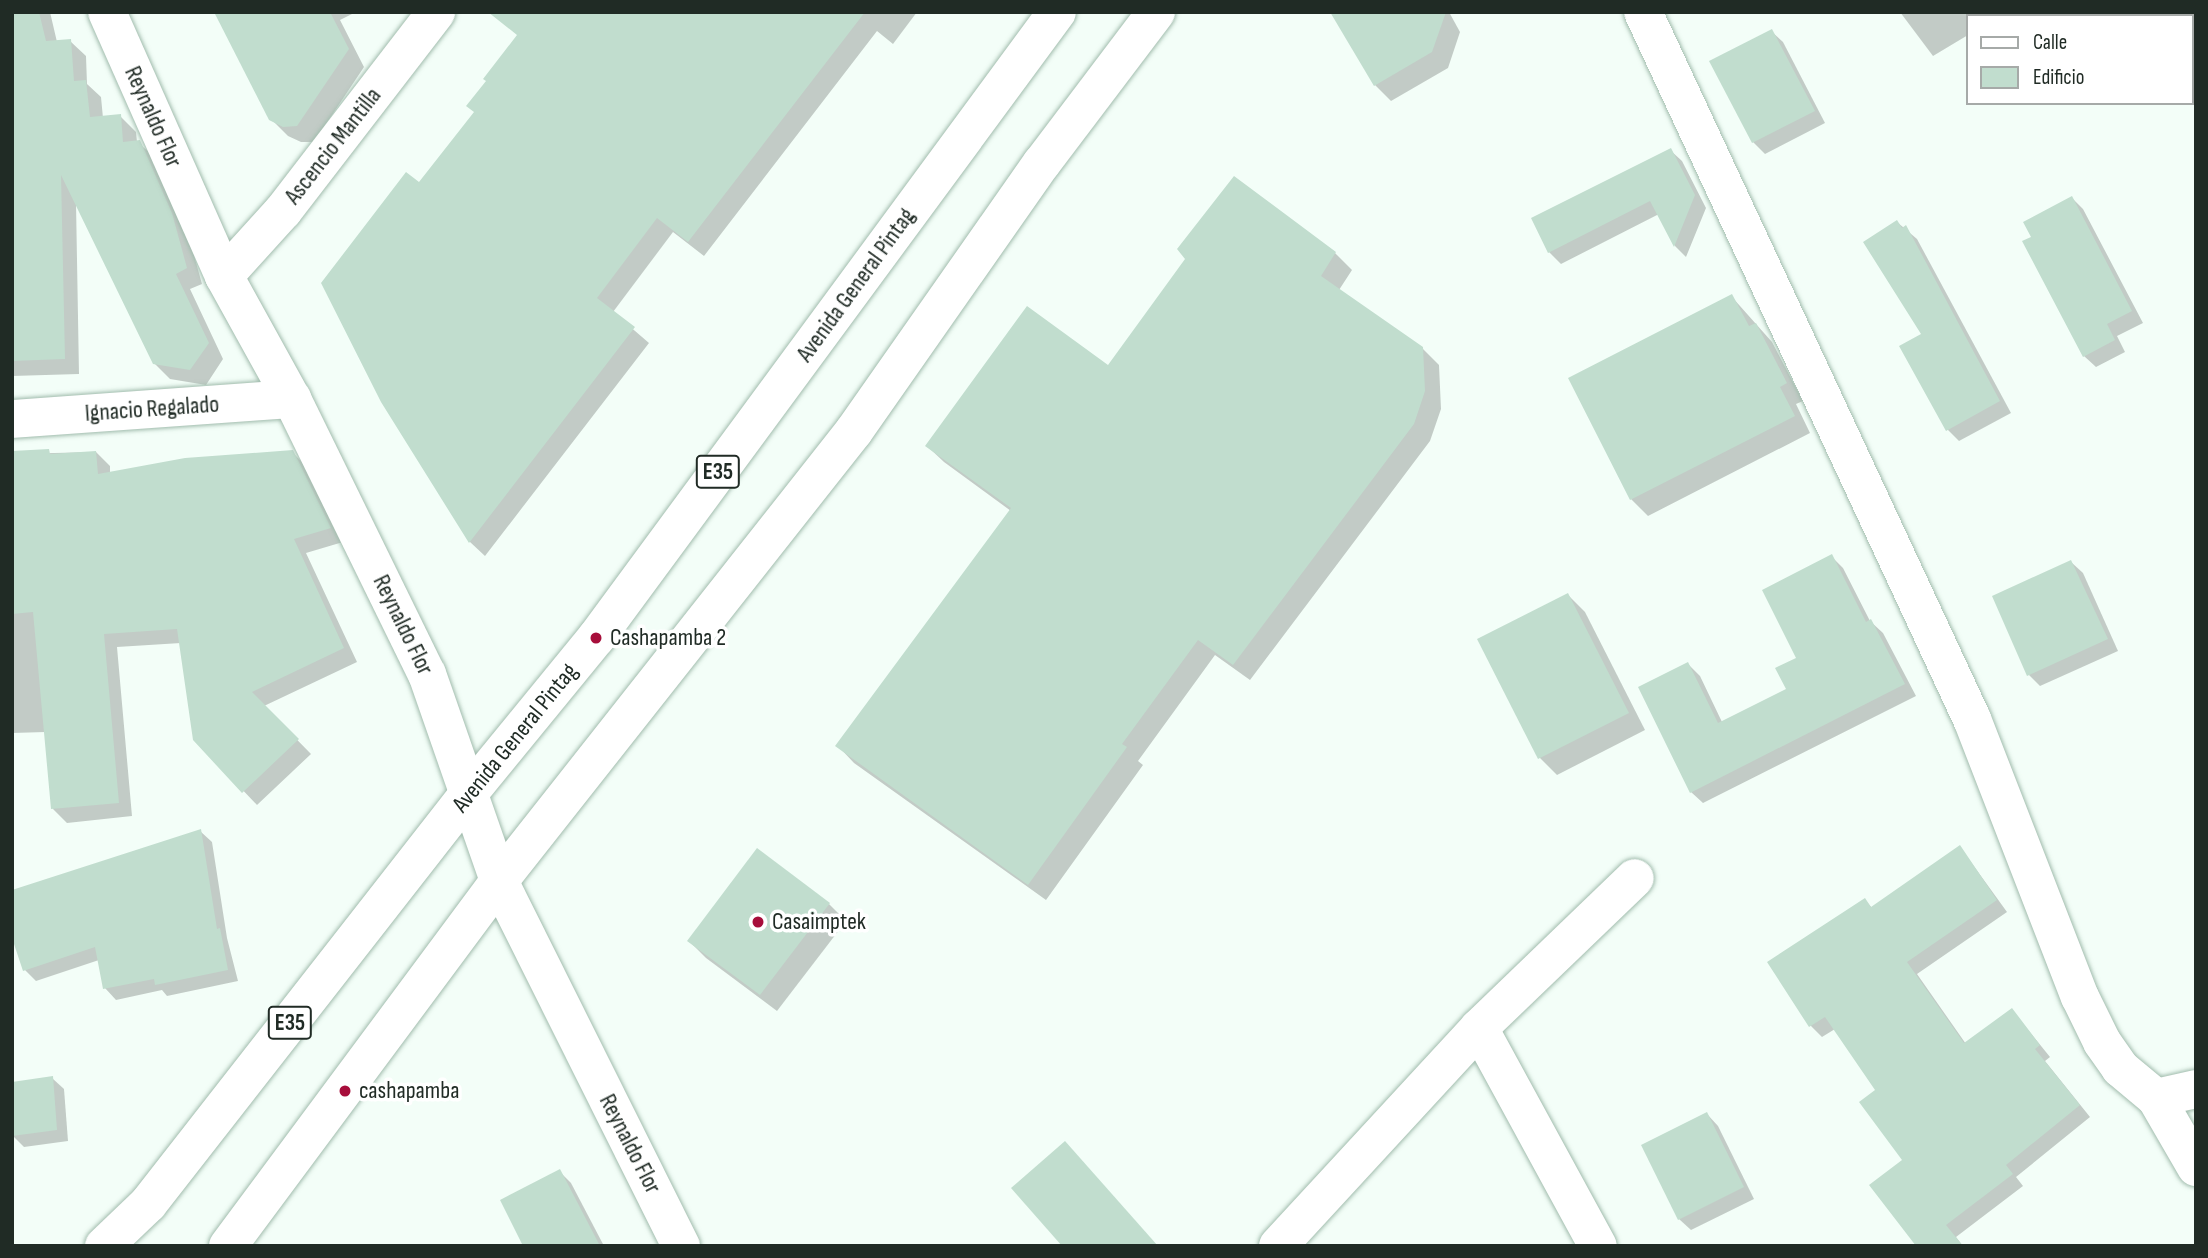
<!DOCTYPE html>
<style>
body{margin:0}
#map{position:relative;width:2208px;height:1258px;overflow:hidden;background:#f3fef8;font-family:"Sofia Sans Condensed",sans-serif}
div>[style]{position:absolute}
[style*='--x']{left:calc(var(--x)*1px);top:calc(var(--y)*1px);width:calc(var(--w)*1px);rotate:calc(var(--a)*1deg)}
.shadow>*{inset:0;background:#0003}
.building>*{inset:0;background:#c1ddce}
.roads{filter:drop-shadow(0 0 2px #a1bcad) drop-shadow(0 0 2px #a1bcad)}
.minor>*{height:38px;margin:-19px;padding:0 19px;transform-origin:19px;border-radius:19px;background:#fff}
.highway>*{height:38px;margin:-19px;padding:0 19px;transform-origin:19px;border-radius:19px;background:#fff}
.dots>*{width:19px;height:19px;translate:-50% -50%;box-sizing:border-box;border:4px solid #fff;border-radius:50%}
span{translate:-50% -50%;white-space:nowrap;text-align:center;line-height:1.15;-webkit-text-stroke:7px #fff;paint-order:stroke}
.shield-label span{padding:2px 5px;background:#fff;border:2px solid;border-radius:5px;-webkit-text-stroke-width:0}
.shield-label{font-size:23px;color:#202b25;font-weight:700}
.street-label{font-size:24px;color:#202b25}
.poi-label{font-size:24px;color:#202b25}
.left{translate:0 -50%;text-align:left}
.frame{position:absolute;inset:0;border:14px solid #202b25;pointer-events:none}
.legend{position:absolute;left:1966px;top:14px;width:228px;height:91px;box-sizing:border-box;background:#fff;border:2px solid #a6aaa8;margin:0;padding:9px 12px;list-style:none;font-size:21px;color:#202b25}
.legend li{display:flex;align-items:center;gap:14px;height:35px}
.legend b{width:35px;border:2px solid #a6aaa8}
</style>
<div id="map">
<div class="shadow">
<div style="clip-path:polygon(12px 12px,50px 12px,57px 42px,70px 41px,86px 56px,87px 84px,101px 97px,103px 118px,120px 116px,136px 132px,137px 142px,155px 157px,187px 230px,202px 284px,190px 289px,223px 359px,206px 385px,170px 379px,154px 363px,76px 202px,79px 374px,12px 376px)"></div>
<div style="clip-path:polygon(216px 12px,356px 12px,340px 20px,364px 67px,314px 142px,301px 142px,288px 136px,271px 119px)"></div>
<div style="clip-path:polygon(523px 12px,917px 12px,893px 44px,877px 31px,704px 256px,673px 232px,613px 312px,649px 343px,485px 556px,470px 542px,420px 185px,476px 113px,519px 36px)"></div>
<div style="clip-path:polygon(1332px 12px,1449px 12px,1460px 32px,1448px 68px,1391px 101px,1375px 85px)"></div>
<div style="clip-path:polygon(1900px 12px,1982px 12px,1985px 16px,1968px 16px,1968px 35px,1933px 56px)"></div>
<div style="clip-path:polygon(2187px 12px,2196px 12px,2196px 27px,2192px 16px)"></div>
<div style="clip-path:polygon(1771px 31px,1783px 42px,1825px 123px,1765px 154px,1753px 142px)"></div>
<div style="clip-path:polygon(1670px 150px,1682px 161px,1706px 208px,1686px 257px,1675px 246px,1659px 214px,1561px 264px,1549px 252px)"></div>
<div style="clip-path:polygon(1234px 178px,1335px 253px,1352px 270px,1339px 290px,1422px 348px,1439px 365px,1441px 409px,1430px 441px,1250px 680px,1215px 655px,1138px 761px,1143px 765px,1046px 900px,854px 763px,838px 746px,1011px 511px,944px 462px,927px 446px,1109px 367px,1188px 259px)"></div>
<div style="clip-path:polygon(2072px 198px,2083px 209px,2143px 323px,2117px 336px,2125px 352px,2096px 367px,2084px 356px)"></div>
<div style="clip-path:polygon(1897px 222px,1917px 239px,2011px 413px,1959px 441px,1948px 430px)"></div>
<div style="clip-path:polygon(1732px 297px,1772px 342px,1803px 401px,1796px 404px,1810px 433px,1648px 516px,1631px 499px)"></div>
<div style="clip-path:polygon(96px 452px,110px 466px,110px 473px,292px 452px,306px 466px,343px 542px,306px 553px,357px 662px,264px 706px,311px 754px,257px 805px,194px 739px,181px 643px,117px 647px,132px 816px,67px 823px,53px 809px,46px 732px,12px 733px,12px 454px)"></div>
<div style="clip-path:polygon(1831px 556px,1843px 568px,1870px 621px,1883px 633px,1916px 696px,1703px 803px,1691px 792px,1688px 664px,1700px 676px,1722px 722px,1788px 690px)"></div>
<div style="clip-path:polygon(2071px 562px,2083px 573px,2118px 651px,2040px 686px,2029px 675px)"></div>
<div style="clip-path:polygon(1568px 595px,1585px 612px,1645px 730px,1557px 775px,1540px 758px,1480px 640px)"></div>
<div style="clip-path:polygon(200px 831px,212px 842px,227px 938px,238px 981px,167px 996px,162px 990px,116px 1000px,105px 988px,99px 960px,36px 981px,25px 970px)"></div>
<div style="clip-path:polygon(1960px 847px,2007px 912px,1917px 974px,1966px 1044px,2012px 1010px,2050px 1057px,2045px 1061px,2090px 1117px,2016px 1177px,2023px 1186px,1956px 1237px,1963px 1246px,1918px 1246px,1904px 1160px,1878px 1091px,1835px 1029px,1822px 1037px,1811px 1026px,1769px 962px,1865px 900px,1872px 908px)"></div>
<div style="clip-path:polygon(829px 904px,846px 921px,777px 1011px,706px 958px,689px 941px)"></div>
<div style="clip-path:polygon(52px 1078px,64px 1089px,68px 1141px,24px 1147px,12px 1135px)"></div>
<div style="clip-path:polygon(1707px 1114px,1718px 1126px,1754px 1199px,1691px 1230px,1679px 1219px)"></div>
<div style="clip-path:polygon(559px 1171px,571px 1183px,604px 1246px,525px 1246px)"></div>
</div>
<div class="building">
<div style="clip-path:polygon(12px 12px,39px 12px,46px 41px,71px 39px,74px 81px,86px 80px,90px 117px,121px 114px,123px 142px,140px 140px,172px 213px,187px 268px,176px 274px,209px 343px,190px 370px,153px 364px,61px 175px,65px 359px,12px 361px)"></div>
<div style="clip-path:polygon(214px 12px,330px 12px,349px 49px,297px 126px,283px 127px,269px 120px)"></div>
<div style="clip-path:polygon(488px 12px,865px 12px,688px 242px,657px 218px,597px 298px,635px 327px,469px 543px,381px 402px,321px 283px,406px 172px,419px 182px,474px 112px,466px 106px,486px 81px,483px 79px,517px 35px)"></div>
<div style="clip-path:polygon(1330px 12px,1446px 12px,1432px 52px,1374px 86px)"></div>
<div style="clip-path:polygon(1772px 29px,1815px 111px,1752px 143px,1709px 61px)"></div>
<div style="clip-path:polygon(1671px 148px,1695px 195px,1674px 247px,1650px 201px,1548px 253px,1531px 218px)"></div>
<div style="clip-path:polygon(1234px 176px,1336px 252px,1321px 276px,1423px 347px,1425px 391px,1414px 424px,1233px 665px,1198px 640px,1122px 744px,1127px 747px,1028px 885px,835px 746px,1011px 508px,925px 446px,1027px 306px,1108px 365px,1185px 259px,1177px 249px)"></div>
<div style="clip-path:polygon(2072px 196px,2132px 311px,2107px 324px,2115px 340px,2083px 357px,2022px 241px,2031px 237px,2023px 222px)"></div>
<div style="clip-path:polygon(1897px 220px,1902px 228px,1906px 225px,2000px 401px,1946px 431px,1899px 346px,1921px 334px,1863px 242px)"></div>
<div style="clip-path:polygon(1732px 294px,1749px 326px,1756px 323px,1787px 383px,1780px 387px,1795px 416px,1630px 500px,1568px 378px)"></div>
<div style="clip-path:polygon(49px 449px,50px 454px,96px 451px,98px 474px,185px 458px,293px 450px,331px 528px,294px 539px,344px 648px,252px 692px,299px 739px,242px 793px,193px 740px,177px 629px,104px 634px,119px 803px,51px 809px,33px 612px,12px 614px,12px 451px)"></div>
<div style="clip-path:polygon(1832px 554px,1866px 622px,1871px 619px,1905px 684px,1690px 793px,1638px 687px,1688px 662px,1718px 723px,1786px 689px,1775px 668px,1796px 658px,1762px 590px)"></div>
<div style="clip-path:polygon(2071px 560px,2108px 639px,2027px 676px,1992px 596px)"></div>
<div style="clip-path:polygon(1568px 593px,1629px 713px,1538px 759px,1477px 639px)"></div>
<div style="clip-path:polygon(201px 829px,217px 929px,220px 928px,228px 970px,155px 985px,154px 979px,103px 989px,95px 947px,23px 971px,12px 938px,12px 890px)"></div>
<div style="clip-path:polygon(1960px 845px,1997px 900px,1907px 962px,1964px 1043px,2012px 1008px,2040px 1045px,2035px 1049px,2080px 1105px,2006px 1165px,2013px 1174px,1946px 1225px,1963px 1246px,1916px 1246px,1869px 1185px,1902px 1160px,1859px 1102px,1875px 1090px,1825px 1017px,1809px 1027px,1767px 962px,1865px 898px,1871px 907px)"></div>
<div style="clip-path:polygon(757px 848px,830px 903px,760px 995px,687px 941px)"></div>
<div style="clip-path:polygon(53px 1076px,57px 1130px,12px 1136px,12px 1082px)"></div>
<div style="clip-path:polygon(1707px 1112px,1744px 1187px,1678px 1220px,1641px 1145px)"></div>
<div style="clip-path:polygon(1065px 1141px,1158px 1246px,1062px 1246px,1011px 1188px)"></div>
<div style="clip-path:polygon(560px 1169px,600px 1246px,523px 1246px,500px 1200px)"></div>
</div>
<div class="roads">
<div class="minor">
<div style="--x:107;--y:12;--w:289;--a:66.1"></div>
<div style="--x:224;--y:276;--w:141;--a:61.1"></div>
<div style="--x:292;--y:399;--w:306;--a:63.9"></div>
<div style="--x:427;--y:674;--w:219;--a:70.8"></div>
<div style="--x:499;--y:881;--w:408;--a:63.5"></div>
<div style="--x:1643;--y:12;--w:780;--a:65.05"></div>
<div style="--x:1972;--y:719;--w:298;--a:68.8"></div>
<div style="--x:2080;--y:997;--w:50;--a:63.9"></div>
<div style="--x:2102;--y:1042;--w:32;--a:55"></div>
<div style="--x:2120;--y:1068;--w:47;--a:39.8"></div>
<div style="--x:2156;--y:1098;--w:41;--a:-12.7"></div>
<div style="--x:224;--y:276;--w:88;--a:-47.8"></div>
<div style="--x:283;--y:211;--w:251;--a:-52.4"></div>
<div style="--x:12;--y:419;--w:281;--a:-4.1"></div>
<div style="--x:1479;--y:1028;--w:248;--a:61.4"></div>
<div style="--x:2156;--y:1098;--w:80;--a:59.9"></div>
<div style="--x:1278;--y:1246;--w:297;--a:-47.3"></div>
<div style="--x:1479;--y:1028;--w:216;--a:-43.9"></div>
</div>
<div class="highway">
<div style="--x:104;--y:1246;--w:61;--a:-43.7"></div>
<div style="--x:148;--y:1204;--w:521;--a:-52.01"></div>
<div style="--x:469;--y:793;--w:200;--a:-50.7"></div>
<div style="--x:596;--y:638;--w:777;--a:-53.63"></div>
<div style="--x:228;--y:1246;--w:455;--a:-53.4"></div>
<div style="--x:499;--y:881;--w:573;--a:-51.73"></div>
<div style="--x:854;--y:431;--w:327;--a:-55"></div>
<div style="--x:1042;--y:163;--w:189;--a:-52.9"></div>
</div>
</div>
<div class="dots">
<div style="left:596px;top:638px;background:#a70e3b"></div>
<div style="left:758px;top:922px;background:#a70e3b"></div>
<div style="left:345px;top:1091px;background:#a70e3b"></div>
</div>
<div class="shield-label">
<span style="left:718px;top:472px">E35</span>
<span style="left:290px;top:1023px">E35</span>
</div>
<div class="street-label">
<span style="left:153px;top:117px;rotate:66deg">Reynaldo Flor</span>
<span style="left:333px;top:146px;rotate:-52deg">Ascencio Mantilla</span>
<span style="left:856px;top:285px;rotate:-54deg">Avenida General Pintag</span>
<span style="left:152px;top:409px;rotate:-4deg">Ignacio Regalado</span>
<span style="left:403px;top:625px;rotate:64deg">Reynaldo Flor</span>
<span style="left:515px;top:738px;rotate:-51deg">Avenida General Pintag</span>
<span style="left:630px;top:1144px;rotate:63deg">Reynaldo Flor</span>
</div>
<div class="poi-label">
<span class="left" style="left:610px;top:638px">Cashapamba 2</span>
<span class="left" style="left:772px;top:922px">Casaimptek</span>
<span class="left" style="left:359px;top:1091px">cashapamba</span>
</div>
<div class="frame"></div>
<ul class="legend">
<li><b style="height:9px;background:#fff"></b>Calle</li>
<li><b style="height:19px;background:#c1ddce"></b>Edificio</li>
</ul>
</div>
